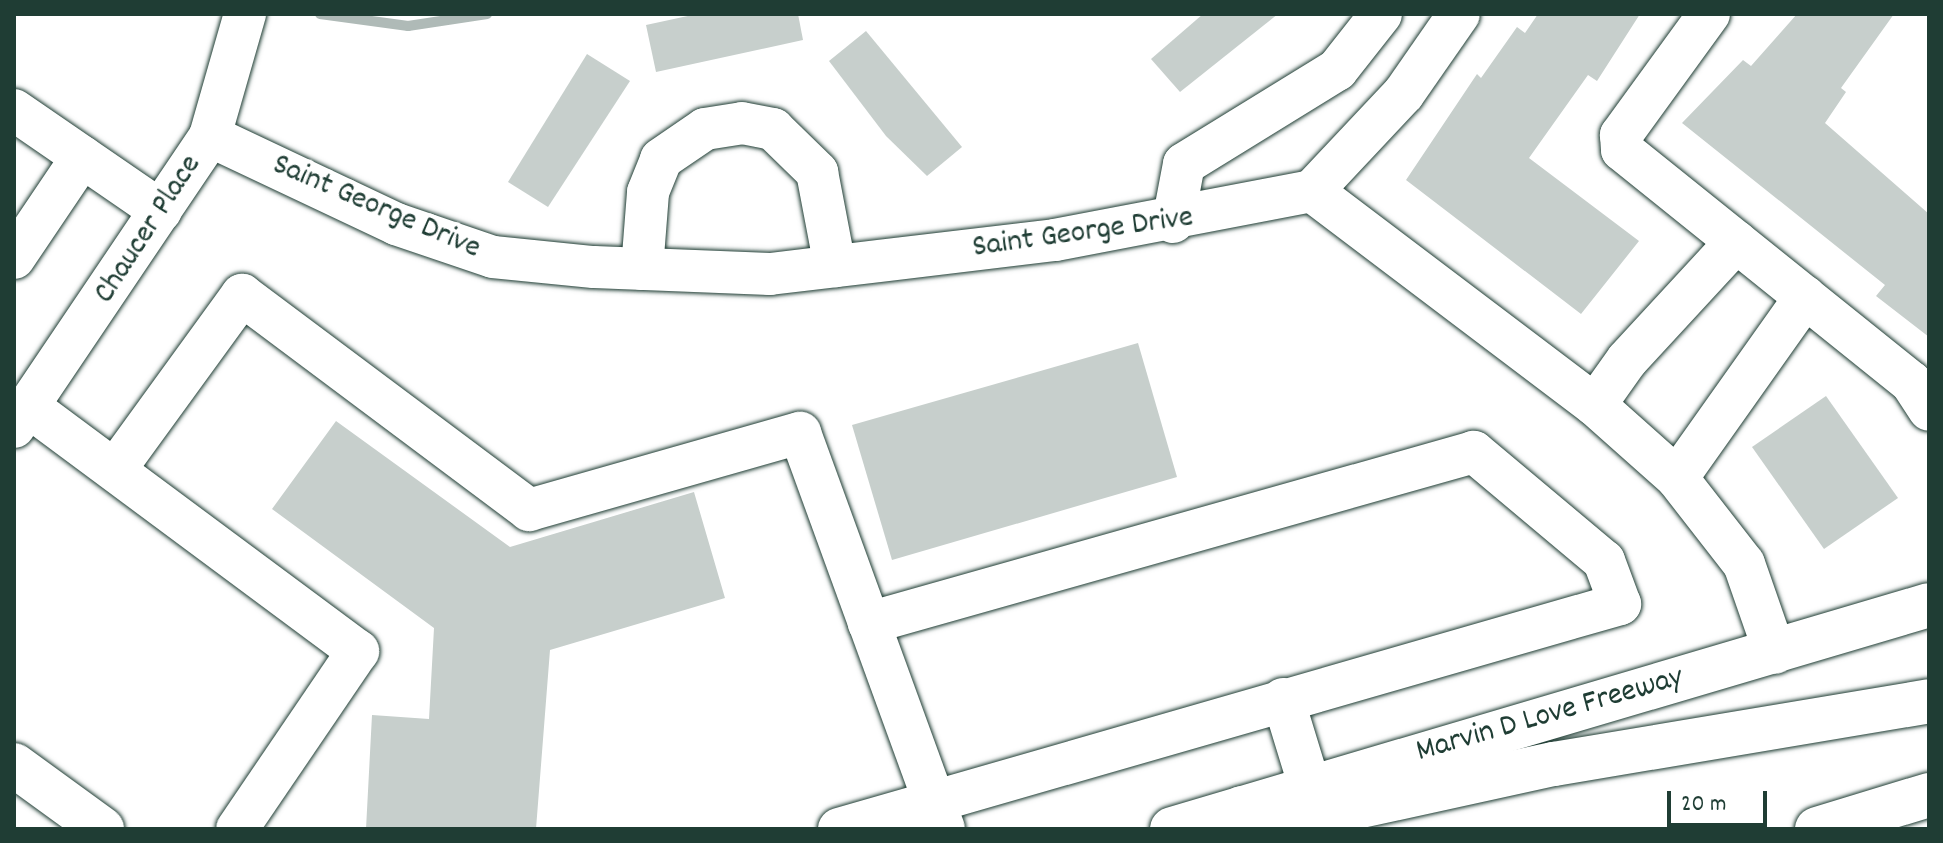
<!DOCTYPE html>
<style>
body{margin:0}
#map{position:relative;width:1943px;height:843px;overflow:hidden;background:#fff;font-family:Dekko,sans-serif}
div>[style]{position:absolute}
[style*='--x']{left:calc(var(--x)*1px);top:calc(var(--y)*1px);width:calc(var(--w)*1px);rotate:calc(var(--a)*1deg)}
.stream>*{height:10px;margin:-5px;padding:0 5px;transform-origin:5px;border-radius:5px;background:#afbab7}
.building>*{inset:0;background:#c7cfcc}
.roads{filter:drop-shadow(0 0 2px #1f3d34) drop-shadow(0 0 2px #1f3d34)}
.minor>*{height:42px;margin:-21px;padding:0 21px;transform-origin:21px;border-radius:21px;background:#fff}
.major>*{height:44px;margin:-22px;padding:0 22px;transform-origin:22px;border-radius:22px;background:#fff}
.highway>*{height:44px;margin:-22px;padding:0 22px;transform-origin:22px;border-radius:22px;background:#fff}
span{translate:-50% -50%;white-space:nowrap;text-align:center;line-height:1.15;-webkit-text-stroke:8px #fff;paint-order:stroke}
.street-label{font-size:32px;color:#1f3d34}
.frame{position:absolute;inset:0;border:16px solid #1f3d34;pointer-events:none}
.scale{position:absolute;left:1667px;top:791px;width:100px;height:36px;box-sizing:border-box;border:4px solid #1f3d34;border-top:0;padding-left:10px;font-size:24px;line-height:28px;white-space:nowrap;color:#1f3d34;-webkit-text-stroke:6px #fff;paint-order:stroke}
</style>
<div id="map">
<div class="stream">
<div style="--x:320;--y:14;--w:89;--a:7.8"></div>
<div style="--x:408;--y:26;--w:80;--a:-8.6"></div>
</div>
<div class="building">
<div style="clip-path:polygon(697px 14px,798px 14px,803px 40px,656px 72px,646px 25px)"></div>
<div style="clip-path:polygon(1203px 14px,1278px 14px,1180px 92px,1151px 59px)"></div>
<div style="clip-path:polygon(1538px 14px,1640px 14px,1597px 81px,1588px 75px,1529px 158px,1639px 241px,1581px 314px,1406px 180px,1477px 74px,1481px 78px,1517px 27px,1525px 33px)"></div>
<div style="clip-path:polygon(1797px 14px,1894px 14px,1841px 88px,1846px 92px,1825px 123px,1929px 214px,1929px 337px,1876px 296px,1885px 285px,1682px 123px,1743px 60px,1751px 66px)"></div>
<div style="clip-path:polygon(866px 31px,962px 147px,927px 176px,886px 136px,829px 61px)"></div>
<div style="clip-path:polygon(587px 54px,630px 81px,548px 207px,508px 182px)"></div>
<div style="clip-path:polygon(1138px 343px,1177px 477px,892px 560px,852px 425px)"></div>
<div style="clip-path:polygon(1826px 396px,1898px 498px,1824px 549px,1752px 447px)"></div>
<div style="clip-path:polygon(336px 421px,510px 547px,694px 492px,725px 598px,550px 650px,536px 829px,366px 829px,372px 715px,429px 719px,434px 628px,272px 509px)"></div>
</div>
<div class="roads">
<div class="minor">
<div style="--x:1709;--y:14;--w:150;--a:126"></div>
<div style="--x:1621;--y:135;--w:15;--a:86"></div>
<div style="--x:1622;--y:150;--w:371;--a:38.8"></div>
<div style="--x:1911;--y:382;--w:33;--a:57"></div>
<div style="--x:14;--y:110;--w:178;--a:34.5"></div>
<div style="--x:210;--y:136;--w:206;--a:25.3"></div>
<div style="--x:396;--y:224;--w:102;--a:18.8"></div>
<div style="--x:493;--y:257;--w:101;--a:5.7"></div>
<div style="--x:594;--y:267;--w:176;--a:2.3"></div>
<div style="--x:770;--y:274;--w:287;--a:-6.8"></div>
<div style="--x:1055;--y:240;--w:262;--a:-10.8"></div>
<div style="--x:1312;--y:191;--w:355;--a:37.1"></div>
<div style="--x:1595;--y:405;--w:110;--a:41.7"></div>
<div style="--x:1677;--y:478;--w:109;--a:52.1"></div>
<div style="--x:1744;--y:564;--w:94;--a:70.8"></div>
<div style="--x:1312;--y:191;--w:134;--a:-46.8"></div>
<div style="--x:1404;--y:93;--w:96;--a:-55.2"></div>
<div style="--x:1173;--y:222;--w:59;--a:-79.3"></div>
<div style="--x:1184;--y:164;--w:180;--a:-31.6"></div>
<div style="--x:1337;--y:70;--w:71;--a:-51.8"></div>
<div style="--x:14;--y:258;--w:122;--a:-56"></div>
<div style="--x:642;--y:269;--w:77;--a:-85.5"></div>
<div style="--x:648;--y:192;--w:35;--a:-68"></div>
<div style="--x:661;--y:159;--w:53;--a:-34.3"></div>
<div style="--x:705;--y:129;--w:37;--a:-9"></div>
<div style="--x:742;--y:123;--w:32;--a:11"></div>
<div style="--x:773;--y:129;--w:62;--a:44.3"></div>
<div style="--x:817;--y:172;--w:96;--a:79.2"></div>
<div style="--x:1595;--y:405;--w:55;--a:-54.6"></div>
<div style="--x:1627;--y:360;--w:161;--a:-47.3"></div>
<div style="--x:29;--y:407;--w:410;--a:36.6"></div>
<div style="--x:358;--y:651;--w:215;--a:124.2"></div>
<div style="--x:14;--y:427;--w:351;--a:-56"></div>
<div style="--x:210;--y:136;--w:127;--a:-74"></div>
<div style="--x:117;--y:467;--w:213;--a:-54"></div>
<div style="--x:242;--y:295;--w:359;--a:36.8"></div>
<div style="--x:529;--y:510;--w:282;--a:-15.9"></div>
<div style="--x:800;--y:433;--w:421;--a:70"></div>
<div style="--x:1677;--y:478;--w:222;--a:-54.7"></div>
<div style="--x:1283;--y:699;--w:89;--a:73"></div>
<div style="--x:839;--y:829;--w:813;--a:-16.07"></div>
<div style="--x:1620;--y:604;--w:46;--a:-110.4"></div>
<div style="--x:1604;--y:561;--w:170;--a:-140"></div>
<div style="--x:1474;--y:452;--w:629;--a:164.22"></div>
</div>
<div class="major">
<div style="--x:14;--y:765;--w:109;--a:36"></div>
<div style="--x:1172;--y:829;--w:789;--a:-16.48"></div>
</div>
<div class="highway">
<div style="--x:1242;--y:808;--w:105;--a:0.5"></div>
<div style="--x:1347;--y:809;--w:212;--a:-12.3"></div>
<div style="--x:1554;--y:764;--w:380;--a:-9.5"></div>
<div style="--x:1817;--y:829;--w:117;--a:-16.9"></div>
</div>
</div>
<div class="street-label">
<span style="left:376px;top:208px;rotate:23deg">Saint George Drive</span>
<span style="left:149px;top:230px;rotate:-57deg">Chaucer Place</span>
<span style="left:1083px;top:234px;rotate:-8deg">Saint George Drive</span>
<span style="left:1550px;top:716px;rotate:-16deg">Marvin D Love Freeway</span>
</div>
<div class="frame"></div>
<div class="scale">20 m</div>
</div>
